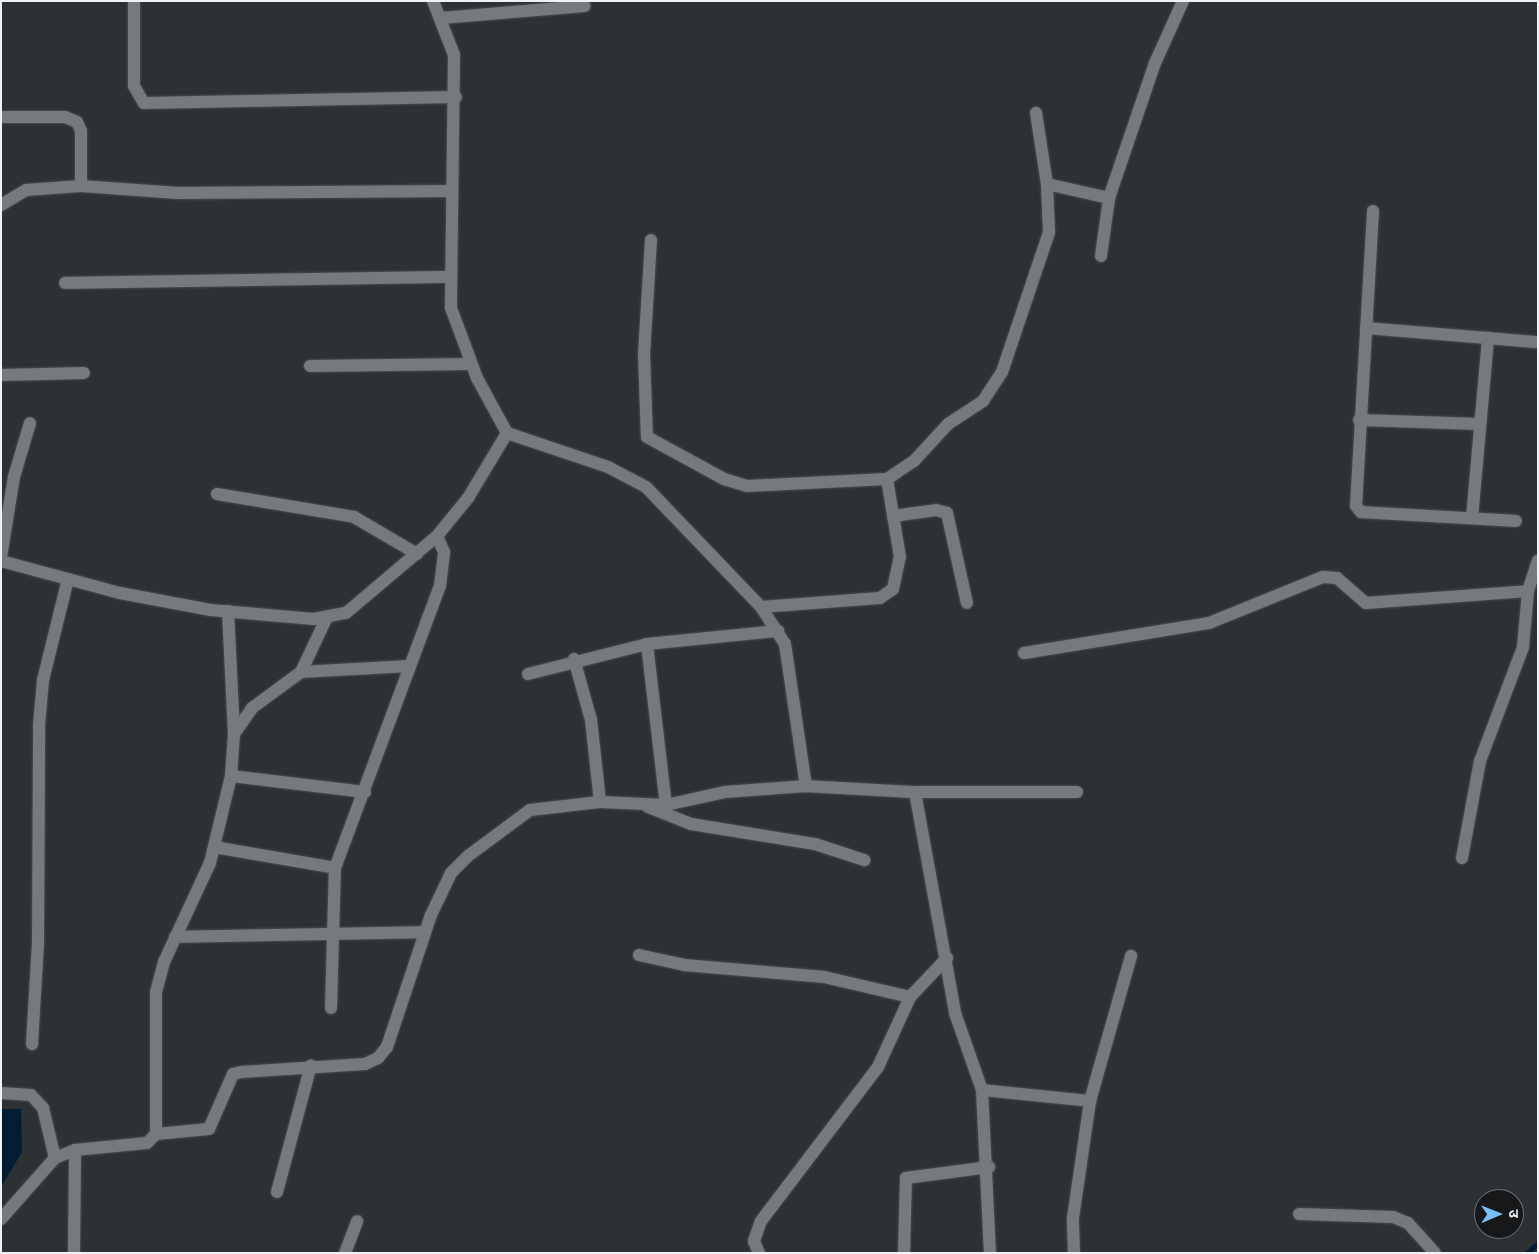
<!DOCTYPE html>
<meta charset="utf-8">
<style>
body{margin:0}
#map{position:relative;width:1539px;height:1254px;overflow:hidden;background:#2c3134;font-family:Spectral,"Noto Sans Devanagari",serif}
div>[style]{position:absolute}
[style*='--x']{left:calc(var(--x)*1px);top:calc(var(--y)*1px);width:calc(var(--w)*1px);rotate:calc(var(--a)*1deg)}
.water>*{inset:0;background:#001d34}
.stream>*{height:4.5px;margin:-2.25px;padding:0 2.25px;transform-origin:2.25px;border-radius:2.25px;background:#001d34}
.roads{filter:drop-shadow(0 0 1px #4a4d50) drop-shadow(0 0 1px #4a4d50)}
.minor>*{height:12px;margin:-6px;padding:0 6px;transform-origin:6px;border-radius:6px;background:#757a7f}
span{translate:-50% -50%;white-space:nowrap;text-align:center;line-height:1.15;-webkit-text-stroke:4px #16181a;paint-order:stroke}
.frame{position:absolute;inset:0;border:2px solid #f0f3f5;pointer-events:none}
.north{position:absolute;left:1474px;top:1189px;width:50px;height:50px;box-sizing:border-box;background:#16181a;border:1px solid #6d7072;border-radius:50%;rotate:89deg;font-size:14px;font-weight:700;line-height:20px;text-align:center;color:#f0f3f5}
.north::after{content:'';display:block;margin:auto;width:18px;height:22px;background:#7abff8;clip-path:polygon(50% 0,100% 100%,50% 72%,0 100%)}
</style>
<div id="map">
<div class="water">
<div style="clip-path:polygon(1px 1109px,21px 1109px,22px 1152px,1px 1187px)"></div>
</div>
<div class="stream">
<div style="--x:1527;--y:1253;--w:15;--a:-42"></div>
</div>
<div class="roads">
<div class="minor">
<div style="--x:134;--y:1;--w:85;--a:90"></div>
<div style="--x:134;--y:86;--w:20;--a:60"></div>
<div style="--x:144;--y:103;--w:312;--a:-1.1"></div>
<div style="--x:433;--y:1;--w:58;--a:68.7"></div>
<div style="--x:454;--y:55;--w:253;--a:90.7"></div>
<div style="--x:451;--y:308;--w:75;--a:69.6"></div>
<div style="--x:477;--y:378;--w:63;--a:61.4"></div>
<div style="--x:507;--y:433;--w:107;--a:18.6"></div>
<div style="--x:608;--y:467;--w:43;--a:27.8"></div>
<div style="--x:646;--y:487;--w:166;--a:46.2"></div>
<div style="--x:761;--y:607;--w:44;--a:57"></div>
<div style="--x:785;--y:644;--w:144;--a:81.6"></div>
<div style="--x:806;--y:786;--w:109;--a:3.2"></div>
<div style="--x:915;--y:792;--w:225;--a:79.7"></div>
<div style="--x:955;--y:1013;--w:82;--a:70.7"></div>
<div style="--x:982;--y:1090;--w:163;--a:87.2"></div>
<div style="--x:441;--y:18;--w:144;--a:-4.8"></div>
<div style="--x:1;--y:117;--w:64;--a:0"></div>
<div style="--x:65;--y:117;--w:13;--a:23"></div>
<div style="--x:77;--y:122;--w:10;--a:66"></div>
<div style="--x:81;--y:131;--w:55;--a:90"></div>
<div style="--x:1047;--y:184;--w:64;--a:12.7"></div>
<div style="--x:1;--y:205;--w:29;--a:-31"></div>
<div style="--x:26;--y:190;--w:55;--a:-4.2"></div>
<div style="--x:81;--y:186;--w:97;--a:4.1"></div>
<div style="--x:178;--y:193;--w:271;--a:-0.4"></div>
<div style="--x:1373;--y:211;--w:295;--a:93.3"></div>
<div style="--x:1356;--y:506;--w:8;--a:50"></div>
<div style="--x:1361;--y:512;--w:155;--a:3.3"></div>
<div style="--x:651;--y:240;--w:113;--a:93.5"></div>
<div style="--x:644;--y:353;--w:84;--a:88"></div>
<div style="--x:647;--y:437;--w:88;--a:28.6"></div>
<div style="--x:724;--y:479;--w:24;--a:17"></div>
<div style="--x:747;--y:486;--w:140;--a:-2.9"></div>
<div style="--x:887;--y:479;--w:32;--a:-34"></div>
<div style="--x:914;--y:461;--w:50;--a:-47.4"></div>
<div style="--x:948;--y:424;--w:42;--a:-33.3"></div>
<div style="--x:983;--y:401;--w:35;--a:-57"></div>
<div style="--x:1002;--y:372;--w:148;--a:-71.4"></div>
<div style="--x:1049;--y:232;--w:48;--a:-92.4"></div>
<div style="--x:1047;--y:184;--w:72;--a:-98.8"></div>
<div style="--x:1101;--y:256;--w:59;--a:-82.1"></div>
<div style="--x:1109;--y:198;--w:143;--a:-71.2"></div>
<div style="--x:1155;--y:63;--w:68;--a:-65.7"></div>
<div style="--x:65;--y:283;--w:385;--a:-0.9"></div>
<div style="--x:1366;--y:328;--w:173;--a:4.7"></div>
<div style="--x:310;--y:366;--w:161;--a:-0.7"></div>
<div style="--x:1;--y:375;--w:83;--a:-1.4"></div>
<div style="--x:1359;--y:420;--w:121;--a:1.9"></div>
<div style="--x:217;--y:494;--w:139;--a:9.5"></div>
<div style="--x:354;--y:517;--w:73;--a:30.4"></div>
<div style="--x:893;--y:516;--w:43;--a:-7.9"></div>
<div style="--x:936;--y:510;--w:11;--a:15"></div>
<div style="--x:947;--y:513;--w:92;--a:77.5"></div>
<div style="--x:1472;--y:518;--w:181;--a:-84.9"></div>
<div style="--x:1;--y:557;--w:81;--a:-80.8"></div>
<div style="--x:14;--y:477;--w:56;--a:-73.5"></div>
<div style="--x:1;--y:561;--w:123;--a:15.1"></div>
<div style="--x:120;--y:593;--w:93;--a:10.6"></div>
<div style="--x:211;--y:610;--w:103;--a:5"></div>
<div style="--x:314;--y:619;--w:33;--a:-11"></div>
<div style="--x:346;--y:613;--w:119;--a:-40.2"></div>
<div style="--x:437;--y:536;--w:49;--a:-50.8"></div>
<div style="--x:468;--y:498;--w:76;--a:-59"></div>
<div style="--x:761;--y:607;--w:119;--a:-4.3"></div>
<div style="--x:880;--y:598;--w:16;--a:-35"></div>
<div style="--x:893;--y:589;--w:33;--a:-78"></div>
<div style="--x:900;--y:557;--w:79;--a:-99.5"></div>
<div style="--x:228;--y:611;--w:123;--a:87.2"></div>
<div style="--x:647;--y:644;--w:162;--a:83.3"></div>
<div style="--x:1024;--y:653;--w:187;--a:-9.2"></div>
<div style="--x:1209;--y:623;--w:123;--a:-22"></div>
<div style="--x:1323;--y:577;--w:14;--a:4"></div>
<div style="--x:1337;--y:578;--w:38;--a:41"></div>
<div style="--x:1366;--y:603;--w:162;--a:-4.2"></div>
<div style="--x:1528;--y:591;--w:32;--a:-72"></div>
<div style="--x:574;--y:659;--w:63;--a:74.4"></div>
<div style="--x:591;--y:720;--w:82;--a:83.7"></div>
<div style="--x:301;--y:672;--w:108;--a:-3.2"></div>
<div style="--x:528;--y:674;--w:123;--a:-14.1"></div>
<div style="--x:647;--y:644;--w:132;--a:-5.7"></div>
<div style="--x:231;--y:776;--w:135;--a:6.8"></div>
<div style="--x:915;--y:792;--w:162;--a:0"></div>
<div style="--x:648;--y:807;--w:46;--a:21.6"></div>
<div style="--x:691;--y:824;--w:126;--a:9.2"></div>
<div style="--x:815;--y:844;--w:52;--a:18.1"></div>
<div style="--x:214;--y:847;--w:123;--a:9.8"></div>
<div style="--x:335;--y:868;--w:301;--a:-69.6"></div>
<div style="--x:440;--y:586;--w:34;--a:-83"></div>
<div style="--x:444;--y:552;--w:17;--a:-114"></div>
<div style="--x:1462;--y:858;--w:99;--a:-79.5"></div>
<div style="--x:1480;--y:761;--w:122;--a:-69.3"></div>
<div style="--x:1523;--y:647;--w:56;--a:-84.9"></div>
<div style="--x:175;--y:937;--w:250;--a:-1.1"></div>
<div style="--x:639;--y:955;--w:46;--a:12.5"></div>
<div style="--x:684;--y:965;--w:141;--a:4.9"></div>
<div style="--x:824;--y:977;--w:88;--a:13.1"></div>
<div style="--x:331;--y:1008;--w:140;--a:-88.4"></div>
<div style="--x:32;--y:1044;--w:102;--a:-86.6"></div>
<div style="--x:38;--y:942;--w:217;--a:-89.7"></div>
<div style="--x:39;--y:725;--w:45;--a:-84.9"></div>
<div style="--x:43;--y:680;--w:104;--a:-76.1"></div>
<div style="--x:982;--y:1090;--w:109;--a:5.8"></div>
<div style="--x:1;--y:1093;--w:30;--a:4"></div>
<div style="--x:31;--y:1095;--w:18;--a:47"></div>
<div style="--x:43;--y:1108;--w:51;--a:76.5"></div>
<div style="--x:156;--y:1134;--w:53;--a:-5.4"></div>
<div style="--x:209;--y:1129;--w:60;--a:-66.4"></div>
<div style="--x:233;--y:1074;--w:8;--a:-14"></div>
<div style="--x:241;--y:1072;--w:124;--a:-3.7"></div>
<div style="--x:365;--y:1064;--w:14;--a:-25"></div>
<div style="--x:378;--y:1058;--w:14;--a:-51"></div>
<div style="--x:387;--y:1047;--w:139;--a:-71.6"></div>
<div style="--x:431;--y:915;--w:47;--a:-64.5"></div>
<div style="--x:451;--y:873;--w:24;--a:-45"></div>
<div style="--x:468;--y:856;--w:77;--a:-36.6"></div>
<div style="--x:530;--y:810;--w:70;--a:-6.5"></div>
<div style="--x:600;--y:802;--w:66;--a:2.6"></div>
<div style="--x:666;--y:805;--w:60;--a:-12.4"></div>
<div style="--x:725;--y:792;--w:81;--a:-4.2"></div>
<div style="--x:277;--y:1192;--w:131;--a:-75"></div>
<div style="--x:1299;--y:1214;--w:94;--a:1.8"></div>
<div style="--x:1393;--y:1217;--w:16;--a:22"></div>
<div style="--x:1408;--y:1223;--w:40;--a:48"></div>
<div style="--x:1;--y:1219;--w:81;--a:-48.5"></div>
<div style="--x:55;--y:1158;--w:22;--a:-22"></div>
<div style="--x:74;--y:1253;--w:103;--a:-89.4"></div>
<div style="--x:75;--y:1150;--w:72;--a:-5.6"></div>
<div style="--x:147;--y:1143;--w:13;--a:-45"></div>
<div style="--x:156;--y:1134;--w:142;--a:-90"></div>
<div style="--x:156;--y:992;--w:31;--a:-75"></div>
<div style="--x:164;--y:962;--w:109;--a:-65.1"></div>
<div style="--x:210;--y:863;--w:89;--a:-76.4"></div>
<div style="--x:231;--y:776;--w:42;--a:-85.9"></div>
<div style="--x:234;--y:734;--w:32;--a:-55"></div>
<div style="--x:252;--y:708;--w:61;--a:-36.3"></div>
<div style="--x:301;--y:672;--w:61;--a:-64.7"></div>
<div style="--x:345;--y:1253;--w:34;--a:-69"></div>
<div style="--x:759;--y:1253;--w:13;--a:-113"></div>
<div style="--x:754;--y:1241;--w:21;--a:-71"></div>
<div style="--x:761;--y:1221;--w:193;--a:-52.8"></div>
<div style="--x:878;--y:1067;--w:77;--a:-65.4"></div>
<div style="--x:910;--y:997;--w:54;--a:-46.5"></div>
<div style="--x:904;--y:1253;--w:75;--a:-88.5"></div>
<div style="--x:906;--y:1178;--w:84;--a:-7.5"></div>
<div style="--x:1074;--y:1253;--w:35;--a:-92"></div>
<div style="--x:1073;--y:1218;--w:118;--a:-81.7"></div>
<div style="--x:1090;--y:1101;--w:151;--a:-74.2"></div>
</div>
</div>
<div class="frame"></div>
<div class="north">उ</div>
</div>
